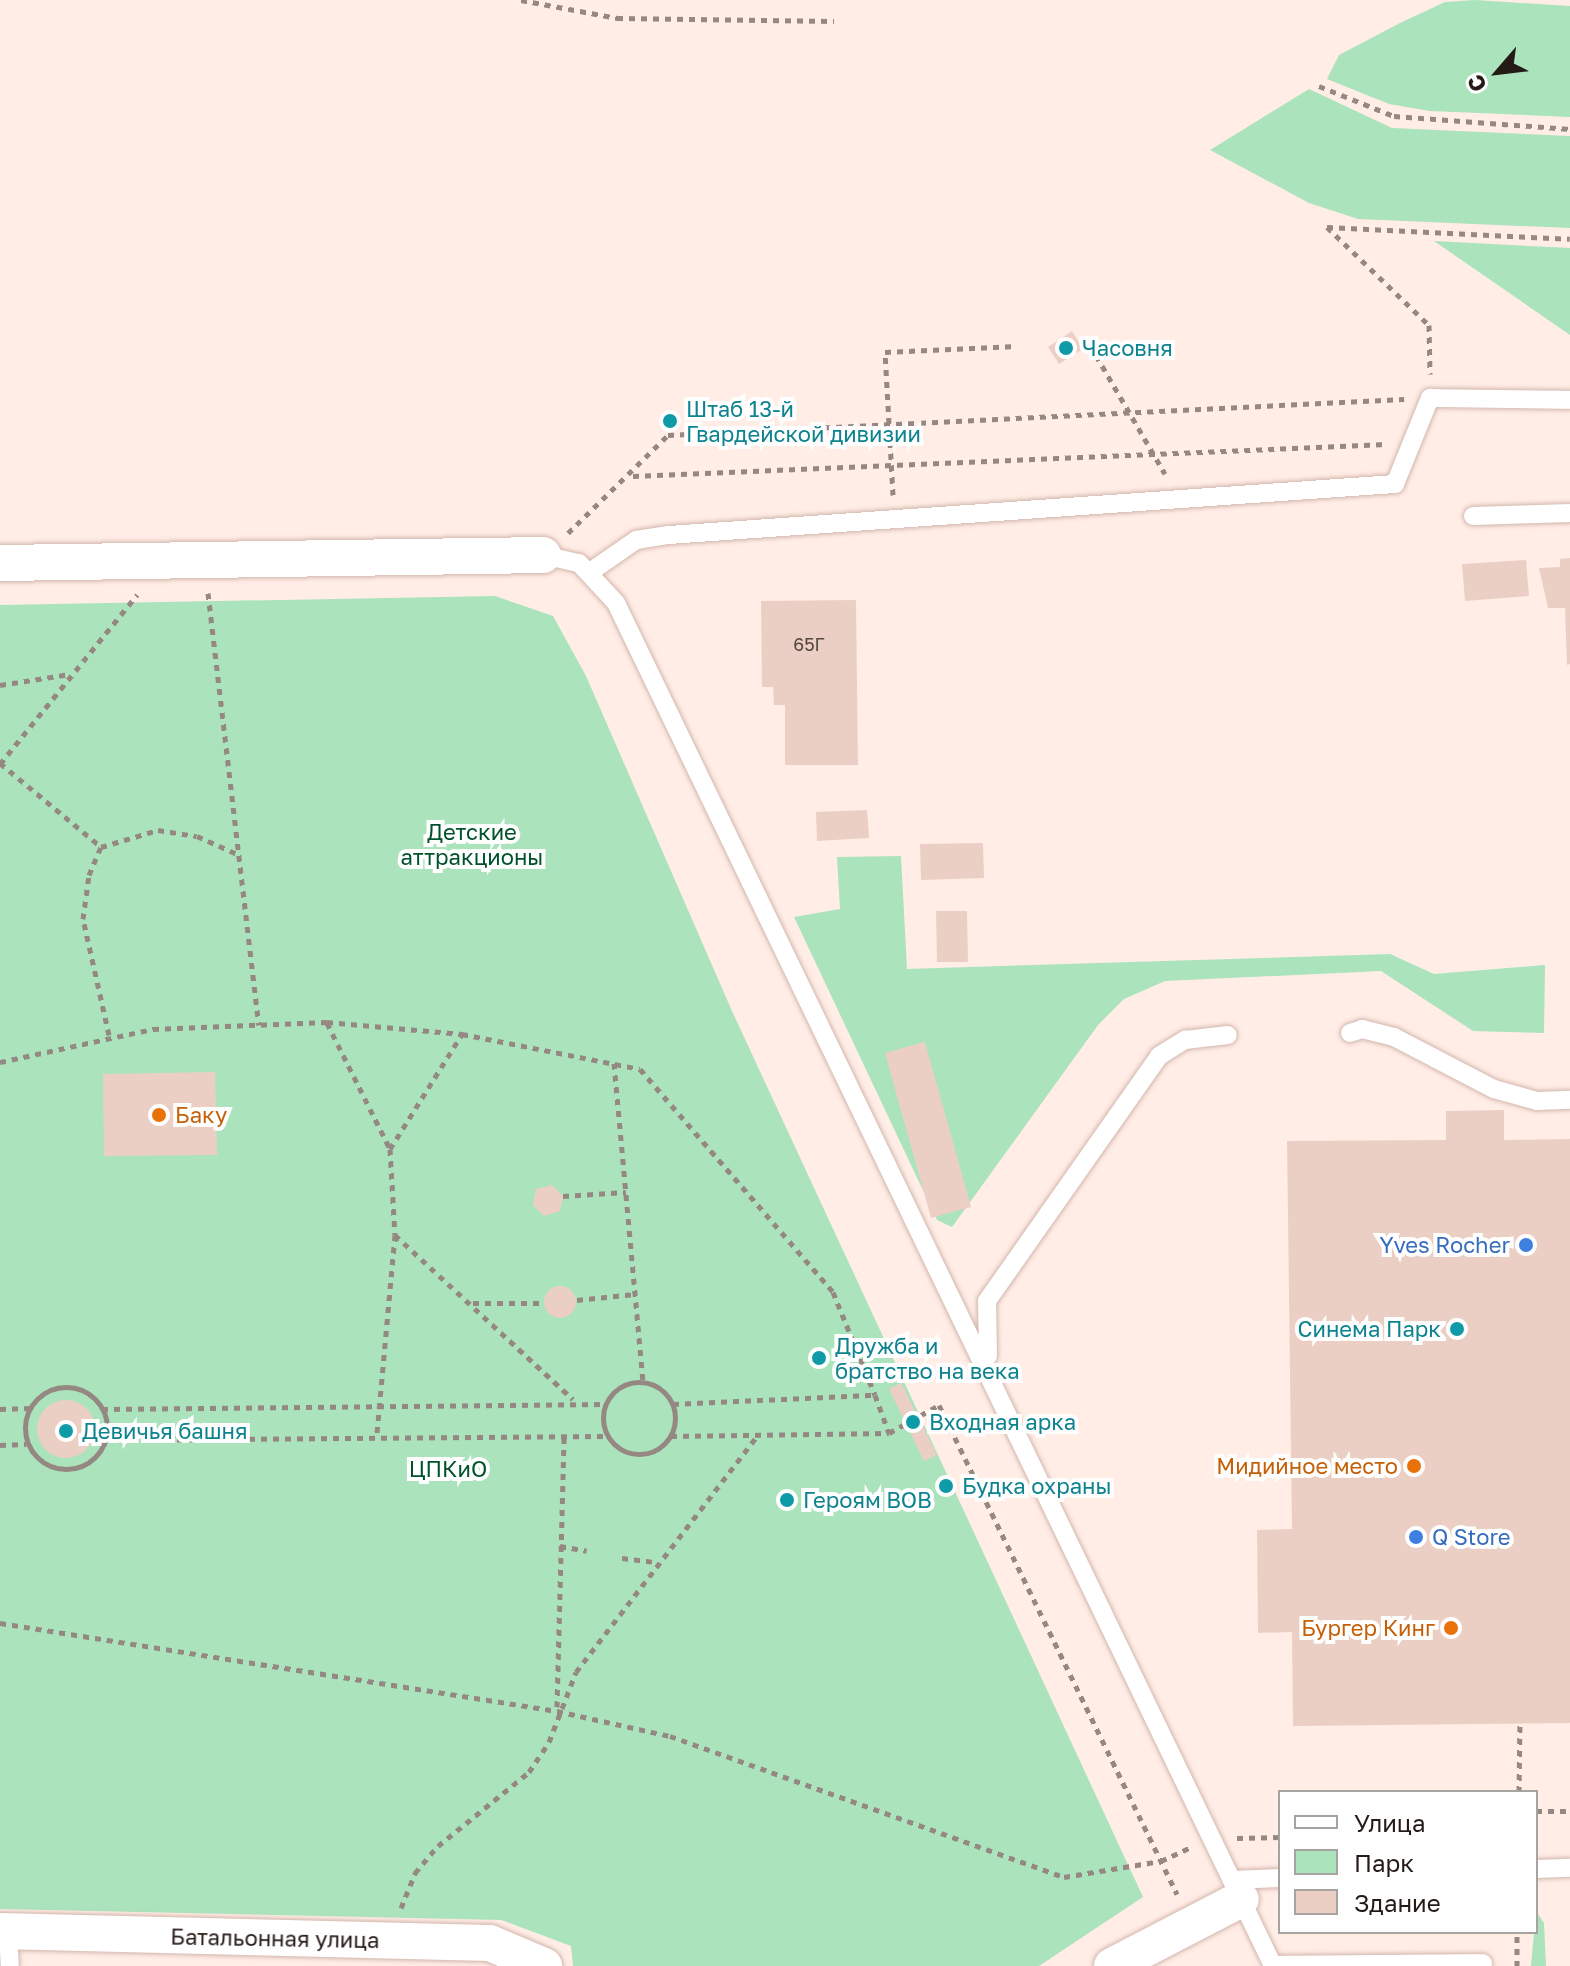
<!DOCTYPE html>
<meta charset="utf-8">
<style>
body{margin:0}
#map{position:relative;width:1570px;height:1966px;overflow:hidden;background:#ffede6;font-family:"Golos Text",sans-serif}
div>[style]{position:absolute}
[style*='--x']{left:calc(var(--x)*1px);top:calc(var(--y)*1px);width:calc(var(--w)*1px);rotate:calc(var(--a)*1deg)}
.green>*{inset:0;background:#aae3bc}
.building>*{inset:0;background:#eccfc4}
.round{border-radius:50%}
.path>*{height:5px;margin-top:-2.5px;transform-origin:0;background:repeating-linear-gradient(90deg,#958781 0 6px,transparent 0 12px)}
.path>.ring{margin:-2.5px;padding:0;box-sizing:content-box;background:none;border:5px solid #958781;border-radius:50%}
.roads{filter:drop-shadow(0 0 2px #d3b6ac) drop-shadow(0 0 2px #d3b6ac)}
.lane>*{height:18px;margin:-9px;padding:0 9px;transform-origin:9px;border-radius:9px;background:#fff}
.street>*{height:36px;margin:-18px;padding:0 18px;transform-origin:18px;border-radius:18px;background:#fff}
.dots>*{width:22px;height:22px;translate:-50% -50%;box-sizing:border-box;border:4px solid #fefefe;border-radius:50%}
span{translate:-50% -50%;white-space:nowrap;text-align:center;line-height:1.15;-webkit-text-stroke:8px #fefefe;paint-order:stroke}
.number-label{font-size:18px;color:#564742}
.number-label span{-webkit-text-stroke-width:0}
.culture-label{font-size:22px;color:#0d838f}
.left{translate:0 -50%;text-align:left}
.right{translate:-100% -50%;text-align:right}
.park-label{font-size:22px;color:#00522b}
.food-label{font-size:22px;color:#c56008}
.shop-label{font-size:22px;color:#366cbe}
.street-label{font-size:22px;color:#241a16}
.legend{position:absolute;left:1278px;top:1790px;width:260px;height:144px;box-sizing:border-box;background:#fefefe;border:2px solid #a7a3a1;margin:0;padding:10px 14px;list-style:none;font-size:24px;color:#241a16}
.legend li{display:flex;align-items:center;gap:16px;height:40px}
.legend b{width:40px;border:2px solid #a7a3a1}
.north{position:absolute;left:1458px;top:32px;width:80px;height:80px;-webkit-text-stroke:6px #fefefe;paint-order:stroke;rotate:242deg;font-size:22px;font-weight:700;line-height:32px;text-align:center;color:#241a16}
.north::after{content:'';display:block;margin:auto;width:28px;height:36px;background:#241a16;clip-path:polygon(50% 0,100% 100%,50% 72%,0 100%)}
</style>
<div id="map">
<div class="green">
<div style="clip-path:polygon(1475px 0,1570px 6px,1570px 117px,1430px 111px,1389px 104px,1327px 79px,1339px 55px,1400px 23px,1445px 2px)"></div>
<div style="clip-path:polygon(1309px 89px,1392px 128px,1570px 136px,1570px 228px,1358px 219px,1309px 203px,1210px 150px)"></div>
<div style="clip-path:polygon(1434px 241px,1570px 248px,1570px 335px)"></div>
<div style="clip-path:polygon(495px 596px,553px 616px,586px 676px,732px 1011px,1143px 1897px,1039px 1966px,573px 1966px,571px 1946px,501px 1920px,0 1909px,0 605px)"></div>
<div style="clip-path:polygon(901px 856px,907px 969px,1390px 954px,1434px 974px,1545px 965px,1544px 1033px,1473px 1031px,1381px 971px,1165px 981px,1124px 999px,1098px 1025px,952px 1227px,937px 1220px,794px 917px,840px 909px,837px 857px)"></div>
<div style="clip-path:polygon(1536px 1911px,1544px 1923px,1546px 1966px,1531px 1966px)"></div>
</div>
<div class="building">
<div style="clip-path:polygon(1072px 331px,1083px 349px,1059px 364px,1048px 347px)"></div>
<div style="clip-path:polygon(1570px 558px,1570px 664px,1567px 665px,1565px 608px,1548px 608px,1539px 568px,1560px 567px,1560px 559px)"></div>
<div style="clip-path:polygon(1526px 560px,1529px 596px,1465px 601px,1462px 564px)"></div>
<div style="clip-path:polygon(856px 600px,858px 765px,785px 765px,785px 705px,774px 705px,773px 687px,762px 687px,761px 601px)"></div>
<div style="clip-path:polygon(867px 810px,869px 838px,817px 841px,816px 812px)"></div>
<div style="clip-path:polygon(983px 843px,984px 878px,921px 880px,920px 844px)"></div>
<div style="clip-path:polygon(936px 911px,967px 911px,968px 962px,937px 962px)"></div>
<div style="clip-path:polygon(925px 1042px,971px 1207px,931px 1218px,885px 1053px)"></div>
<div style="clip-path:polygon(215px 1072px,217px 1155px,104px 1156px,103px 1074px)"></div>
<div style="clip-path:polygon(1504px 1110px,1504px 1140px,1570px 1139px,1570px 1723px,1293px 1726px,1292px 1632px,1258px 1633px,1257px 1530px,1292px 1529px,1287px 1141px,1446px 1140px,1446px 1111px)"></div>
<div style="clip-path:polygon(552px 1185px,563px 1196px,560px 1211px,544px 1216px,533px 1205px,536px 1189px)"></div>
<div class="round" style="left:544px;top:1286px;width:32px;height:32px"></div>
<div style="clip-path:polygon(901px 1383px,937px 1455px,924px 1461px,889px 1389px)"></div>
<div class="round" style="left:37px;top:1400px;width:58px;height:58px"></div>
<div style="clip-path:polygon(947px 1474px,956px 1491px,944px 1497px,936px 1480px)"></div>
</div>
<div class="path">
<div style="--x:521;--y:0;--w:98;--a:10.6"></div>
<div style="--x:617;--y:18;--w:217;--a:0.8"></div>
<div style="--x:1319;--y:86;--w:81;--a:21.8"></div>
<div style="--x:1394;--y:116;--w:176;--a:4.2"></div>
<div style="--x:1327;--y:227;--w:141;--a:43.9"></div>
<div style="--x:1429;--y:325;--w:49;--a:88.8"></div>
<div style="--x:1327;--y:227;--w:243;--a:2.8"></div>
<div style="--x:1090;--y:345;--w:149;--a:59.8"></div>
<div style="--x:633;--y:476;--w:754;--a:-2.43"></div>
<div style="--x:893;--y:495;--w:143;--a:-93.2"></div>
<div style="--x:885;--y:352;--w:132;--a:-2.6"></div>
<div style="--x:568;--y:533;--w:140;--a:-44.4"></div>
<div style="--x:668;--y:435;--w:737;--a:-2.8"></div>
<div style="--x:208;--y:593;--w:435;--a:83.3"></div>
<div style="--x:0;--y:685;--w:71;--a:-8.9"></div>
<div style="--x:0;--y:763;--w:131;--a:39.7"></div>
<div style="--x:0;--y:764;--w:218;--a:-51"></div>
<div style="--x:327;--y:1023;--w:141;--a:63.4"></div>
<div style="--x:390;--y:1149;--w:86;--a:86.7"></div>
<div style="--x:395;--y:1235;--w:200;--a:95.2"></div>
<div style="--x:109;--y:1035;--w:119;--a:-102.6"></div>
<div style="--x:83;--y:919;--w:44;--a:-82.2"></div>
<div style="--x:89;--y:875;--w:30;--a:-67"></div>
<div style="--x:101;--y:847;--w:59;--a:-16.6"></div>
<div style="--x:158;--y:830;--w:39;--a:9"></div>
<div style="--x:197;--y:836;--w:44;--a:24.2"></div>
<div style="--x:0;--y:1062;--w:157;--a:-12.2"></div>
<div style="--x:153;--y:1029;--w:174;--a:-2.3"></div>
<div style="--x:327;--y:1022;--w:136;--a:5.1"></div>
<div style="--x:462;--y:1034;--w:181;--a:11.1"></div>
<div style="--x:640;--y:1069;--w:295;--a:49.1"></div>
<div style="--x:833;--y:1292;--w:111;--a:67.8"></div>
<div style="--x:614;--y:1063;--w:320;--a:84.8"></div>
<div style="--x:390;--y:1149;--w:136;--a:-57.9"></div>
<div style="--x:563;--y:1196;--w:63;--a:-3.6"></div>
<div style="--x:395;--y:1235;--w:242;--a:42.7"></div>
<div style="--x:577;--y:1300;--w:58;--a:-5.9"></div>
<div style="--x:473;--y:1303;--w:70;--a:0"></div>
<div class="ring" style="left:603px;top:1382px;width:67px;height:67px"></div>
<div class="ring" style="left:25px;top:1387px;width:77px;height:77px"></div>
<div style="--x:673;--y:1404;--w:202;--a:-2.6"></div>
<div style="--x:875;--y:1395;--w:40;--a:69.8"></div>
<div style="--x:0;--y:1409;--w:29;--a:-2"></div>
<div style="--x:102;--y:1409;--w:503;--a:-0.57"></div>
<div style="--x:671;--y:1436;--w:218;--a:-0.8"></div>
<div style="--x:889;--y:1433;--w:57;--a:-29.2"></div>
<div style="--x:939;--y:1405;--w:544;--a:64.05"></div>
<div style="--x:105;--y:1440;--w:503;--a:-0.46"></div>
<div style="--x:0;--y:1445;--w:26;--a:-2"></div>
<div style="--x:560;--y:1546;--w:27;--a:10"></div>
<div style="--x:622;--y:1558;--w:34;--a:7"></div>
<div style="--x:0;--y:1623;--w:564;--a:8.98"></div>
<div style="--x:557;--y:1711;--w:116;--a:12.5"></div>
<div style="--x:670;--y:1736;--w:418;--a:19.7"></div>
<div style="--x:1064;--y:1877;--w:98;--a:-9.4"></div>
<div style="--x:1161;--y:1861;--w:31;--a:-25"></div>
<div style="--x:557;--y:1707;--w:275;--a:-88.5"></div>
<div style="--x:1519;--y:1792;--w:68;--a:-89.2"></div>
<div style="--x:1536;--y:1811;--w:34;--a:0"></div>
<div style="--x:1237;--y:1838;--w:43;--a:-1.3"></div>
<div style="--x:401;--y:1908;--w:38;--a:-68"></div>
<div style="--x:415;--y:1873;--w:35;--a:-50"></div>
<div style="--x:438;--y:1846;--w:117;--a:-39.1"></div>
<div style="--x:529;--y:1772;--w:36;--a:-56"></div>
<div style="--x:549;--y:1742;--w:75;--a:-68.9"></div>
<div style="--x:576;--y:1672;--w:296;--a:-52.5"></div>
<div style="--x:1517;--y:1966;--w:34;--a:-90"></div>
</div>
<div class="roads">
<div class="lane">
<div style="--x:1473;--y:516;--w:97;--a:-1.8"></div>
<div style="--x:543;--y:555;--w:37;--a:13"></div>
<div style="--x:579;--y:563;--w:54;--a:47.2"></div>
<div style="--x:616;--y:603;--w:1513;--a:64.26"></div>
<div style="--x:590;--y:572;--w:56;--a:-34.8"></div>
<div style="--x:636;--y:540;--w:33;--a:-9"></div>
<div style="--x:669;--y:535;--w:728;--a:-4.02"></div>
<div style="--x:1395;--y:484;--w:93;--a:-67.9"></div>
<div style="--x:1430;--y:398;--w:140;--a:0.8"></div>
<div style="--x:1350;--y:1033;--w:13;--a:-18"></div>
<div style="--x:1362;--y:1029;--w:33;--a:14"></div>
<div style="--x:1394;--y:1037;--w:113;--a:27.5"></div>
<div style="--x:1494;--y:1089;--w:45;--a:15.6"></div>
<div style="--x:1537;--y:1101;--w:33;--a:-2"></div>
<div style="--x:988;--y:1356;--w:55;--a:-91"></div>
<div style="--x:987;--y:1301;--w:299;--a:-54.9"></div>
<div style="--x:1159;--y:1056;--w:31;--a:-32"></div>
<div style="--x:1185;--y:1040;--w:43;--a:-6.6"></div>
<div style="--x:1536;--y:1869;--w:34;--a:-2"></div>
<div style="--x:1232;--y:1880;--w:48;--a:-2.4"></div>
<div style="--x:8;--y:1931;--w:35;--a:87"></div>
<div style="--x:1273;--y:1965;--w:210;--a:-0.5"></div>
</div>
<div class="street">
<div style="--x:0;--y:563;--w:543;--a:-0.84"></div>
<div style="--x:0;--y:1931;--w:490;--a:1.4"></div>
<div style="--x:490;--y:1943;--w:59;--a:23.1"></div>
<div style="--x:1112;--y:1966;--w:145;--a:-27.4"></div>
</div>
</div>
<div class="dots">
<div style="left:1066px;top:348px;background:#0f9aa8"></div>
<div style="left:670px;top:421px;background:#0f9aa8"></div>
<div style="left:159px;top:1115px;background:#e8710a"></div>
<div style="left:1526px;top:1245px;background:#3f7fe0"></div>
<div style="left:1457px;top:1329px;background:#0f9aa8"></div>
<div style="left:819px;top:1358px;background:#0f9aa8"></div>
<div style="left:913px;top:1422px;background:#0f9aa8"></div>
<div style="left:66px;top:1431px;background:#0f9aa8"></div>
<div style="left:1414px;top:1466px;background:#e8710a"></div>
<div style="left:946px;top:1486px;background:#0f9aa8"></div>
<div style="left:787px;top:1500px;background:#0f9aa8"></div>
<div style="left:1416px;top:1537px;background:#3f7fe0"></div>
<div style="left:1451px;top:1628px;background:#e8710a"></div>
</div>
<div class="number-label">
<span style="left:809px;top:644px">65Г</span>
</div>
<div class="culture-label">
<span class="left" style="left:1082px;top:348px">Часовня</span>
<span class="left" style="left:686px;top:421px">Штаб 13-й<br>Гвардейской дивизии</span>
<span class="right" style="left:1441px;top:1329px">Синема Парк</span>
<span class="left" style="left:835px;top:1358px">Дружба и<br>братство на века</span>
<span class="left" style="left:929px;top:1422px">Входная арка</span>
<span class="left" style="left:82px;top:1431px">Девичья башня</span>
<span class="left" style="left:962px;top:1486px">Будка охраны</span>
<span class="left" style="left:803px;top:1500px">Героям ВОВ</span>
</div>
<div class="park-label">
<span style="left:472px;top:844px">Детские<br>аттракционы</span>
<span style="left:448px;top:1469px">ЦПКиО</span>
</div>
<div class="food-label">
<span class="left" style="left:175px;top:1115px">Баку</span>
<span class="right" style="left:1398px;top:1466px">Мидийное место</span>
<span class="right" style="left:1435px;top:1628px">Бургер Кинг</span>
</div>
<div class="shop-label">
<span class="right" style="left:1510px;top:1245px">Yves Rocher</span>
<span class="left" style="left:1432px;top:1537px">Q Store</span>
</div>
<div class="street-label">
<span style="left:275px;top:1938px;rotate:1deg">Батальонная улица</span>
</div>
<ul class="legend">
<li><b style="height:10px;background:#fff"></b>Улица</li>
<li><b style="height:22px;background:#aae3bc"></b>Парк</li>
<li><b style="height:22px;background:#eccfc4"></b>Здание</li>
</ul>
<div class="north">С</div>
</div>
